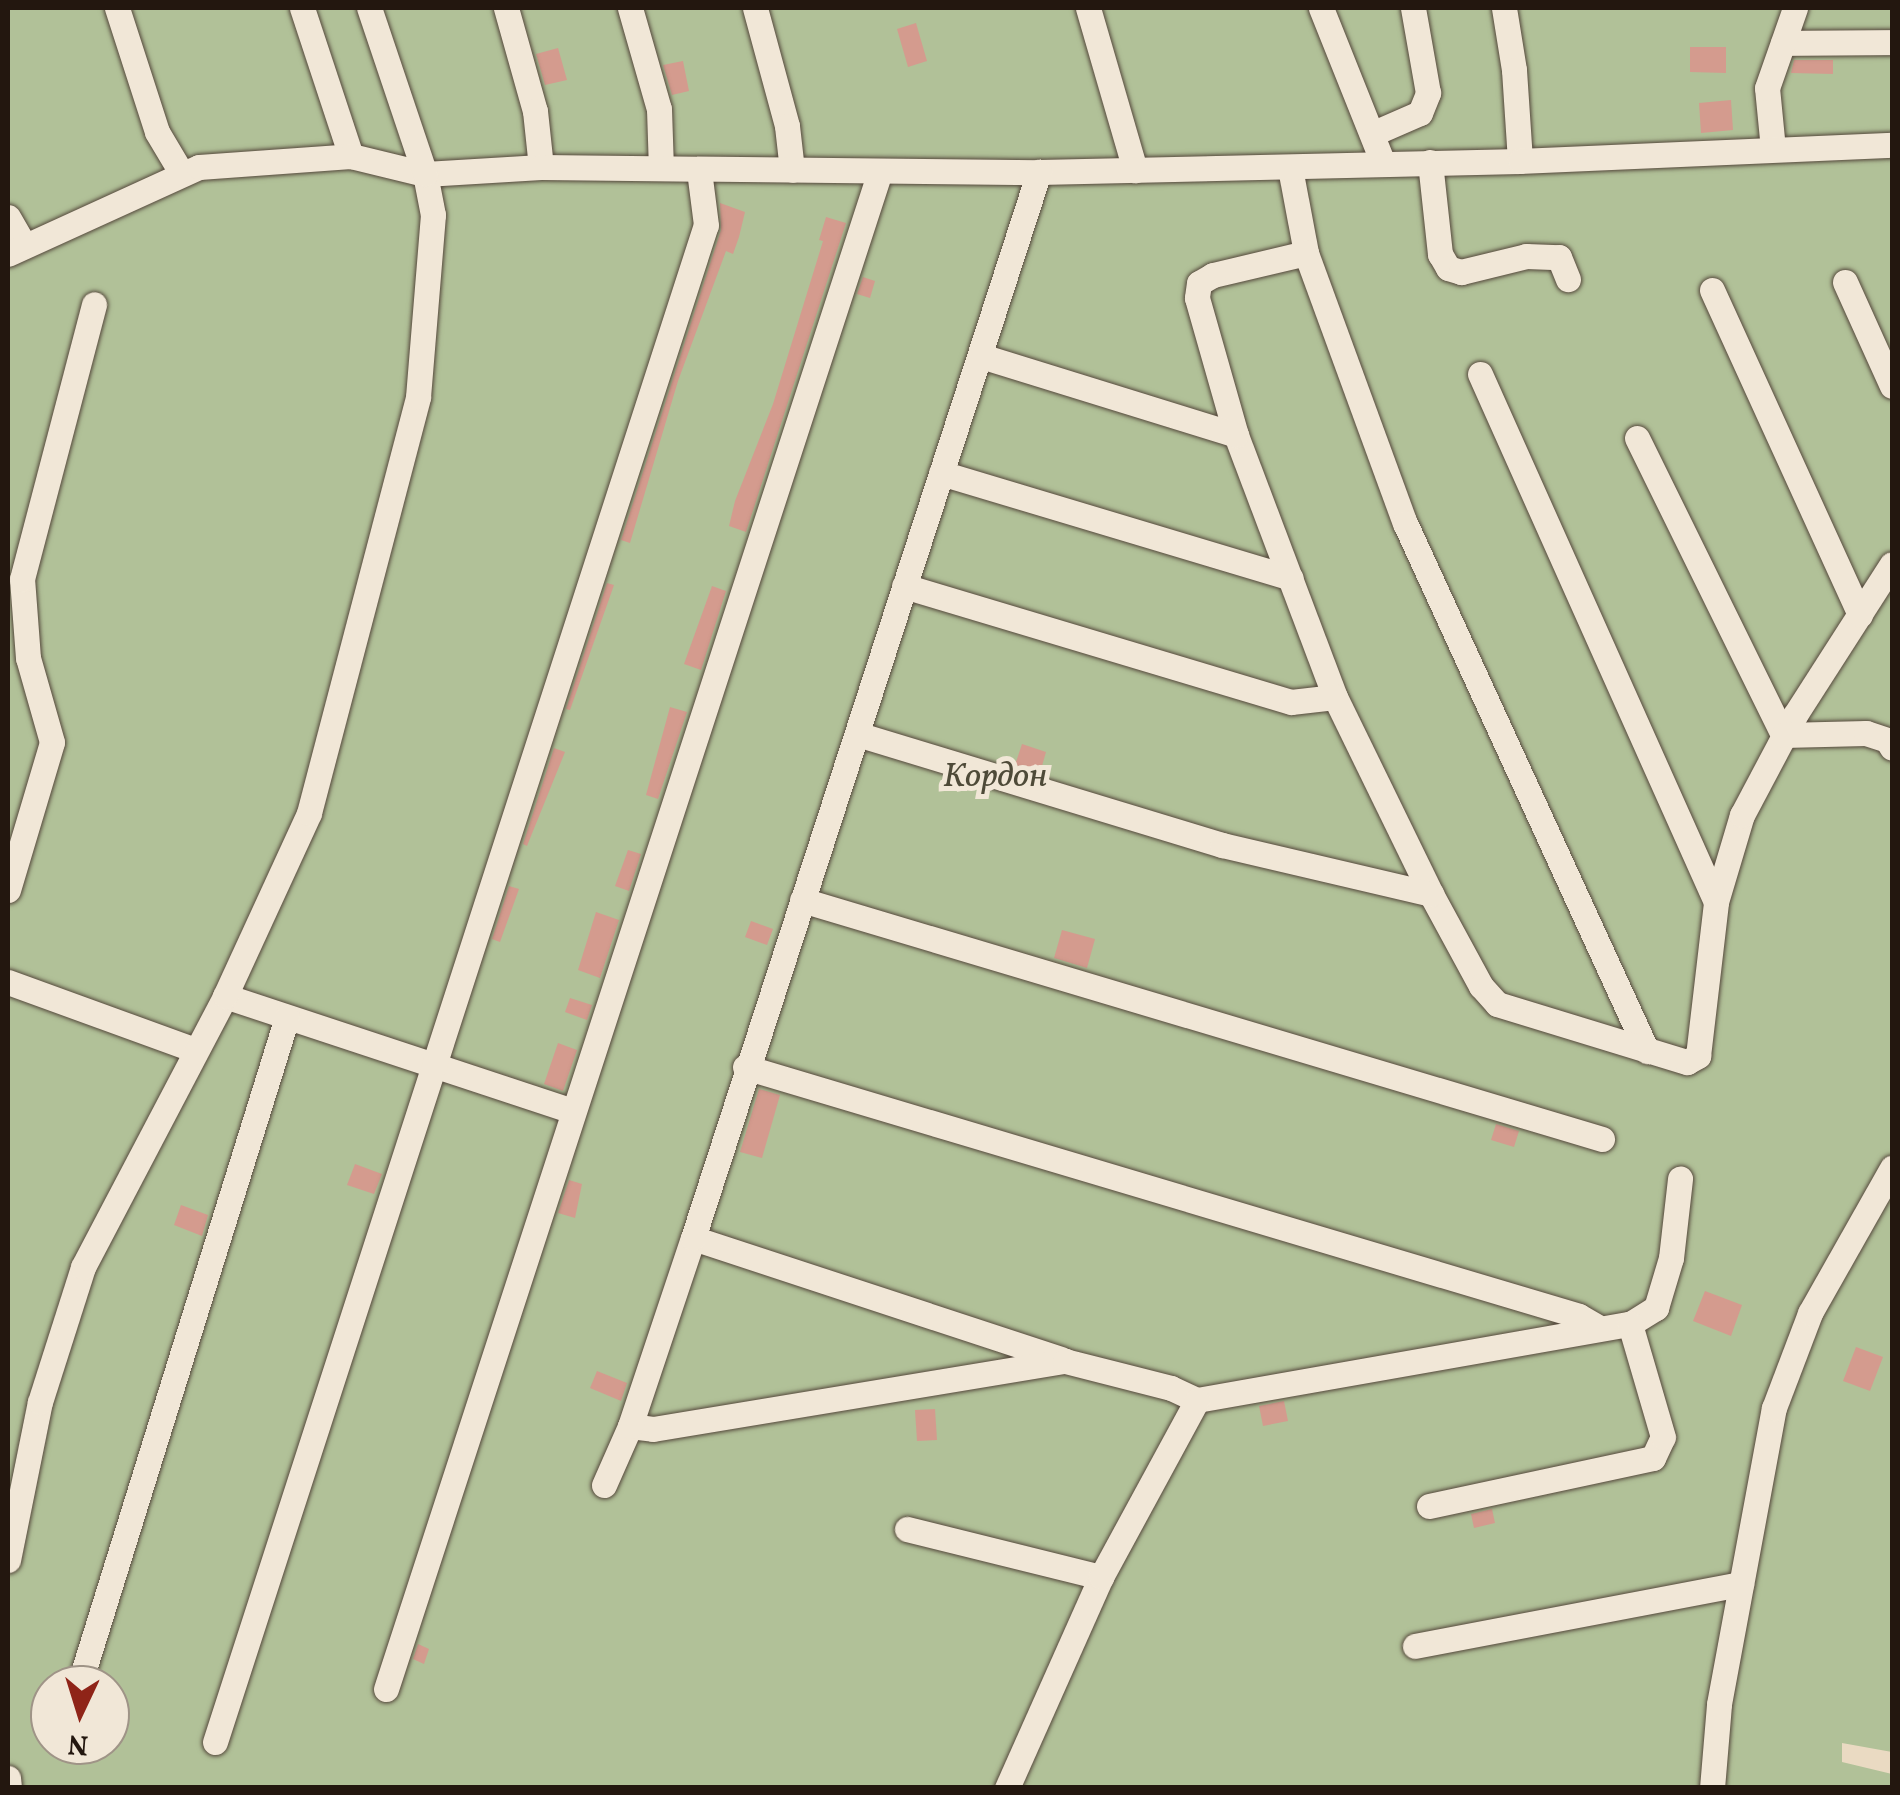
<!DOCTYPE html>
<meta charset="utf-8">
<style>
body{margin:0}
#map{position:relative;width:1900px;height:1795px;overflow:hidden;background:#eadac2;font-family:Vollkorn,serif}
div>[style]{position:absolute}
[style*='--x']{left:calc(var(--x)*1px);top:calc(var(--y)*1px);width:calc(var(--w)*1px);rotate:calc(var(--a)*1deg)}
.green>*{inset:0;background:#b1c198}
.building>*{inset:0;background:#d49b8e}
.roads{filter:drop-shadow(0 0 2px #55483c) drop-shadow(0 0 2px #55483c)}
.minor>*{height:25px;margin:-12.5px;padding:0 12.5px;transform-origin:12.5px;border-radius:12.5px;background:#f1e7d7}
span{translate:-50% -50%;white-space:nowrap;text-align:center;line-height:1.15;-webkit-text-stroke:10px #f1e7d7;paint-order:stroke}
.park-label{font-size:35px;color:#4e4a38;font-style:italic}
.frame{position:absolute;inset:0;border:10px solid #23170f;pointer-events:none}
.north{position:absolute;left:30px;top:1665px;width:100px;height:100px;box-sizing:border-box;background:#f1e7d7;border:2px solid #9f9487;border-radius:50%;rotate:184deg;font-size:28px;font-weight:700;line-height:40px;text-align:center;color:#23170f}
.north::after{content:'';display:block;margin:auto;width:35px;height:45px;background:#8f2418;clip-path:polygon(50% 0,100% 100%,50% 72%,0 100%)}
</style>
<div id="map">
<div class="green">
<div style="clip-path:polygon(evenodd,8px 8px,1892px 8px,1892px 1752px,1842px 1743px,1842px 1762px,1892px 1774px,1892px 1787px,8px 1788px,8px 8px,50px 1685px,110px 1685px,110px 1745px,50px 1745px,50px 1685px)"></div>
</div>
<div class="building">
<div style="clip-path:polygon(916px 23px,927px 61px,908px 67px,897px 29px)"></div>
<div style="clip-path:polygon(1690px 47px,1726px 47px,1726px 73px,1690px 72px)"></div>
<div style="clip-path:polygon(558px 48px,567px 80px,545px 85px,536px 54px)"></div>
<div style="clip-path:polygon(1794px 60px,1833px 60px,1833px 74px,1791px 73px)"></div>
<div style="clip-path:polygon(683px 61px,689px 91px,672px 95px,663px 65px)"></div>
<div style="clip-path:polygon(1731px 100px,1733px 130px,1701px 133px,1699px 103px)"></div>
<div style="clip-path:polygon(720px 203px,745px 212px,739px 237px,733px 254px,726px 251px,678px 381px,630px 543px,621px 540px,721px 230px)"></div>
<div style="clip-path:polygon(826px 217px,846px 223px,746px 532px,729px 526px,735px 501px,773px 404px,823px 241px,819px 240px)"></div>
<div style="clip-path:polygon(863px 277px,875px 281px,870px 298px,857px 294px)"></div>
<div style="clip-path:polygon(607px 583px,614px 585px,570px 710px,566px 709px)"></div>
<div style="clip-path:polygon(712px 586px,726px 591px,701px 670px,684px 664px)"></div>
<div style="clip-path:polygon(670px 707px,687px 712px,658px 799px,646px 795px)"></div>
<div style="clip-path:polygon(1022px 744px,1046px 752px,1040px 773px,1015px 765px)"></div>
<div style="clip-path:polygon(554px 748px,565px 752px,527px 846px,523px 844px)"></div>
<div style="clip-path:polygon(628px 850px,641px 854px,629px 891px,615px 886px)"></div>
<div style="clip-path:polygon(509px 886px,519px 889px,500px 942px,492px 939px)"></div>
<div style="clip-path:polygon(596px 912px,619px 920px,600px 978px,578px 970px)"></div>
<div style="clip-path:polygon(751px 921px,773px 929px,767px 945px,745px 937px)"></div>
<div style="clip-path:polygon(1062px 930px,1095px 939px,1087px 968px,1054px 958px)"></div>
<div style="clip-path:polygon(570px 998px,592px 1005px,587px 1020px,565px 1012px)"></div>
<div style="clip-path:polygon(558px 1043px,577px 1050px,563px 1091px,544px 1084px)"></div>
<div style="clip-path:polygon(759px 1089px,780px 1095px,762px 1158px,740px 1152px)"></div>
<div style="clip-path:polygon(1496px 1124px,1519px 1131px,1514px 1147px,1491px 1140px)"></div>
<div style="clip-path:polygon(355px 1164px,382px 1174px,374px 1194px,347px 1185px)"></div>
<div style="clip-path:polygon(569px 1180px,582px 1184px,575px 1218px,558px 1213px)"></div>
<div style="clip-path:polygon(181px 1205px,208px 1215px,202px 1236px,174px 1225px)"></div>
<div style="clip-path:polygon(1705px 1291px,1742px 1305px,1731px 1336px,1693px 1321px)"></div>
<div style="clip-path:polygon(1856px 1347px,1883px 1357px,1870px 1391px,1843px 1381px)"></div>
<div style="clip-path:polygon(597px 1371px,627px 1383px,621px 1401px,590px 1388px)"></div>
<div style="clip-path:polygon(1284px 1401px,1288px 1421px,1263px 1426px,1259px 1406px)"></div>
<div style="clip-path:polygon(935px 1409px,937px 1440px,917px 1441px,915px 1410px)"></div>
<div style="clip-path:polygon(1492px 1509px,1495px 1523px,1474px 1528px,1471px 1514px)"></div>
<div style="clip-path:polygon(418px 1644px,429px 1649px,424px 1664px,413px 1659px)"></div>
</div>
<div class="roads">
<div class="minor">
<div style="--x:117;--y:8;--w:130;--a:72.1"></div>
<div style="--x:157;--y:132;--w:49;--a:59.2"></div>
<div style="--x:302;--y:8;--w:156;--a:71.7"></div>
<div style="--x:506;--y:8;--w:107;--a:74.3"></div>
<div style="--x:535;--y:111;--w:56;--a:83.9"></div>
<div style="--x:630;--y:8;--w:105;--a:74"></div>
<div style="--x:659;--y:109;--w:59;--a:88.1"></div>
<div style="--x:755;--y:8;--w:122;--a:74.8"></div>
<div style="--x:787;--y:126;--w:44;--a:83.5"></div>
<div style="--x:1088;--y:8;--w:169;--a:73.8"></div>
<div style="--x:1321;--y:8;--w:167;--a:68.2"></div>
<div style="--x:1504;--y:8;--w:63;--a:80.8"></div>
<div style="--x:1514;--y:70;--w:91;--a:86.2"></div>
<div style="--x:1783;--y:43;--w:109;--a:-0.5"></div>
<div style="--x:1374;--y:133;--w:50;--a:-23.5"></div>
<div style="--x:1420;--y:113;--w:22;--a:-68"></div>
<div style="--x:1428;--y:93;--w:86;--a:-100"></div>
<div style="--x:1773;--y:149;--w:61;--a:-95.6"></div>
<div style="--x:1767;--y:88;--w:85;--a:-70.7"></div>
<div style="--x:1430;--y:162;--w:93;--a:83.8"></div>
<div style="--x:1440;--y:254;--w:16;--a:60"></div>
<div style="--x:1448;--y:268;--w:14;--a:17"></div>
<div style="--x:1461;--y:272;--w:67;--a:-13.8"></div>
<div style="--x:1526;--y:256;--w:33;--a:2"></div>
<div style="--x:1559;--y:257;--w:24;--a:68"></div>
<div style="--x:1290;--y:168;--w:86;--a:79.3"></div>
<div style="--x:1306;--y:253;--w:288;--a:69.9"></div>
<div style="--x:1405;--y:523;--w:581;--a:65.38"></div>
<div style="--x:8;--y:217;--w:32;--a:60"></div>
<div style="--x:1306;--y:253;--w:96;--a:166.7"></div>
<div style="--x:1213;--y:275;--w:16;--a:150"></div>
<div style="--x:1199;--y:283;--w:15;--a:98"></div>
<div style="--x:1197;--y:298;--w:142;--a:74.1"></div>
<div style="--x:1236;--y:435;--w:280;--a:69.3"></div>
<div style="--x:1335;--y:697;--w:219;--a:64"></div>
<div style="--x:1431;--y:894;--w:105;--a:61.5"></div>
<div style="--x:1481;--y:986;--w:24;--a:48"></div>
<div style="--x:1497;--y:1004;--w:199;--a:17"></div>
<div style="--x:1687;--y:1062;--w:13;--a:-29"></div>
<div style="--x:1698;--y:1056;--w:155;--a:-83.3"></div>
<div style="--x:1716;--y:902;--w:91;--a:-73.4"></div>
<div style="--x:1742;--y:815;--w:113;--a:-62.1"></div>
<div style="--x:1795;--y:715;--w:179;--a:-57.3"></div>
<div style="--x:8;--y:254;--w:210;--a:-24.5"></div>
<div style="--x:199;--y:167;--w:152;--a:-4.1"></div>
<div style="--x:351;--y:156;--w:76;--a:13.7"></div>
<div style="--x:425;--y:174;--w:116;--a:-3.5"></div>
<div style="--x:541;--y:167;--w:498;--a:0.6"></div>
<div style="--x:1039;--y:172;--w:481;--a:-1.3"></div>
<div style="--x:1520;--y:161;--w:372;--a:-2.5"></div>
<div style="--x:1845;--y:282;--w:114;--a:65.7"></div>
<div style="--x:1712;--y:290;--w:357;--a:65.5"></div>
<div style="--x:981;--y:356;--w:267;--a:17.2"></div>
<div style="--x:1480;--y:374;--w:578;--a:65.92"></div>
<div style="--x:1637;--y:438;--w:331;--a:63.8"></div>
<div style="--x:1783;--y:735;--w:83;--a:-1.4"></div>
<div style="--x:1866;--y:733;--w:22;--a:18"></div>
<div style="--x:1887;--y:740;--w:9;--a:58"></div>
<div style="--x:941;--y:473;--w:365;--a:16.7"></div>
<div style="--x:904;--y:586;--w:404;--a:16.7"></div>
<div style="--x:1291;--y:702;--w:44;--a:-6.5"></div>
<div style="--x:857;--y:734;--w:382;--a:16.9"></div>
<div style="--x:1222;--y:845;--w:215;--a:13.2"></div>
<div style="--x:8;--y:890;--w:154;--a:-73.4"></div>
<div style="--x:52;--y:742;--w:87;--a:-105.9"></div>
<div style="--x:28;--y:658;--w:79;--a:-94.3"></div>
<div style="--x:22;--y:579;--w:284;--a:-75.3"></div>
<div style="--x:802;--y:900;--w:835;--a:16.63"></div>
<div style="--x:8;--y:982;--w:199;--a:20"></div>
<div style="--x:225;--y:996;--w:366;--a:18.3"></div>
<div style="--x:745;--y:1067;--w:870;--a:16.62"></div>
<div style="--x:1579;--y:1316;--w:24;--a:30"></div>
<div style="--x:693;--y:1238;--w:387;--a:18.2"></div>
<div style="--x:630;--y:1426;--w:23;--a:7"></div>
<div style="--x:653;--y:1429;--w:418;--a:-9.4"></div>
<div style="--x:1065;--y:1361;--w:109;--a:14.3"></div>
<div style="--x:1171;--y:1388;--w:29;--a:25"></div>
<div style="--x:1197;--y:1400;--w:440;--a:-10"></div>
<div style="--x:1630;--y:1324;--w:31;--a:-32"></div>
<div style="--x:1656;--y:1308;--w:52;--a:-73.3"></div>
<div style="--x:1671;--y:1258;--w:80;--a:-83.5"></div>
<div style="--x:604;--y:1485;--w:64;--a:-66.2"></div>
<div style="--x:630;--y:1426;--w:198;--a:-71.5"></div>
<div style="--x:693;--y:1238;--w:1121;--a:-72.02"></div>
<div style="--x:1429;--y:1506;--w:229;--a:-12.1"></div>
<div style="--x:1653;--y:1458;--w:23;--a:-65"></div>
<div style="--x:1663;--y:1437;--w:118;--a:-106.3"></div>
<div style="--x:907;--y:1529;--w:200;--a:13.9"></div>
<div style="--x:8;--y:1560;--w:161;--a:-78.6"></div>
<div style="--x:40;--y:1402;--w:142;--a:-72.3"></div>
<div style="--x:83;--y:1267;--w:306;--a:-62.3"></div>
<div style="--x:225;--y:996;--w:201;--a:-65.3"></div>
<div style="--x:309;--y:813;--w:430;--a:-75.3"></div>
<div style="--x:418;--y:397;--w:183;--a:-85.3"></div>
<div style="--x:433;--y:215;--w:42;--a:-101"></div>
<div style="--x:425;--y:174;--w:175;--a:-108.6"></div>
<div style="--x:1415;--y:1646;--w:332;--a:-10.8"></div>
<div style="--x:81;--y:1679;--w:693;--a:-72.71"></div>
<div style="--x:386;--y:1689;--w:1596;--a:-71.97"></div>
<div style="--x:215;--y:1742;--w:1594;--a:-72.07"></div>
<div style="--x:706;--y:225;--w:55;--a:-97.3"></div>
<div style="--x:8;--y:1778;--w:10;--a:84"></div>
<div style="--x:1007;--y:1788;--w:231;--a:-66"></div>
<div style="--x:1101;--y:1577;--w:201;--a:-61.5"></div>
<div style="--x:1712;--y:1788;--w:84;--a:-85.2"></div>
<div style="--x:1719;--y:1704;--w:301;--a:-79.5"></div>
<div style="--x:1774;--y:1408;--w:102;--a:-69.2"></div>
<div style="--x:1810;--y:1313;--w:167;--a:-60.5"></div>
</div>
</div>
<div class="park-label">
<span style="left:995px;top:777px">Кордон</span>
</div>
<div class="frame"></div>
<div class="north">N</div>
</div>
